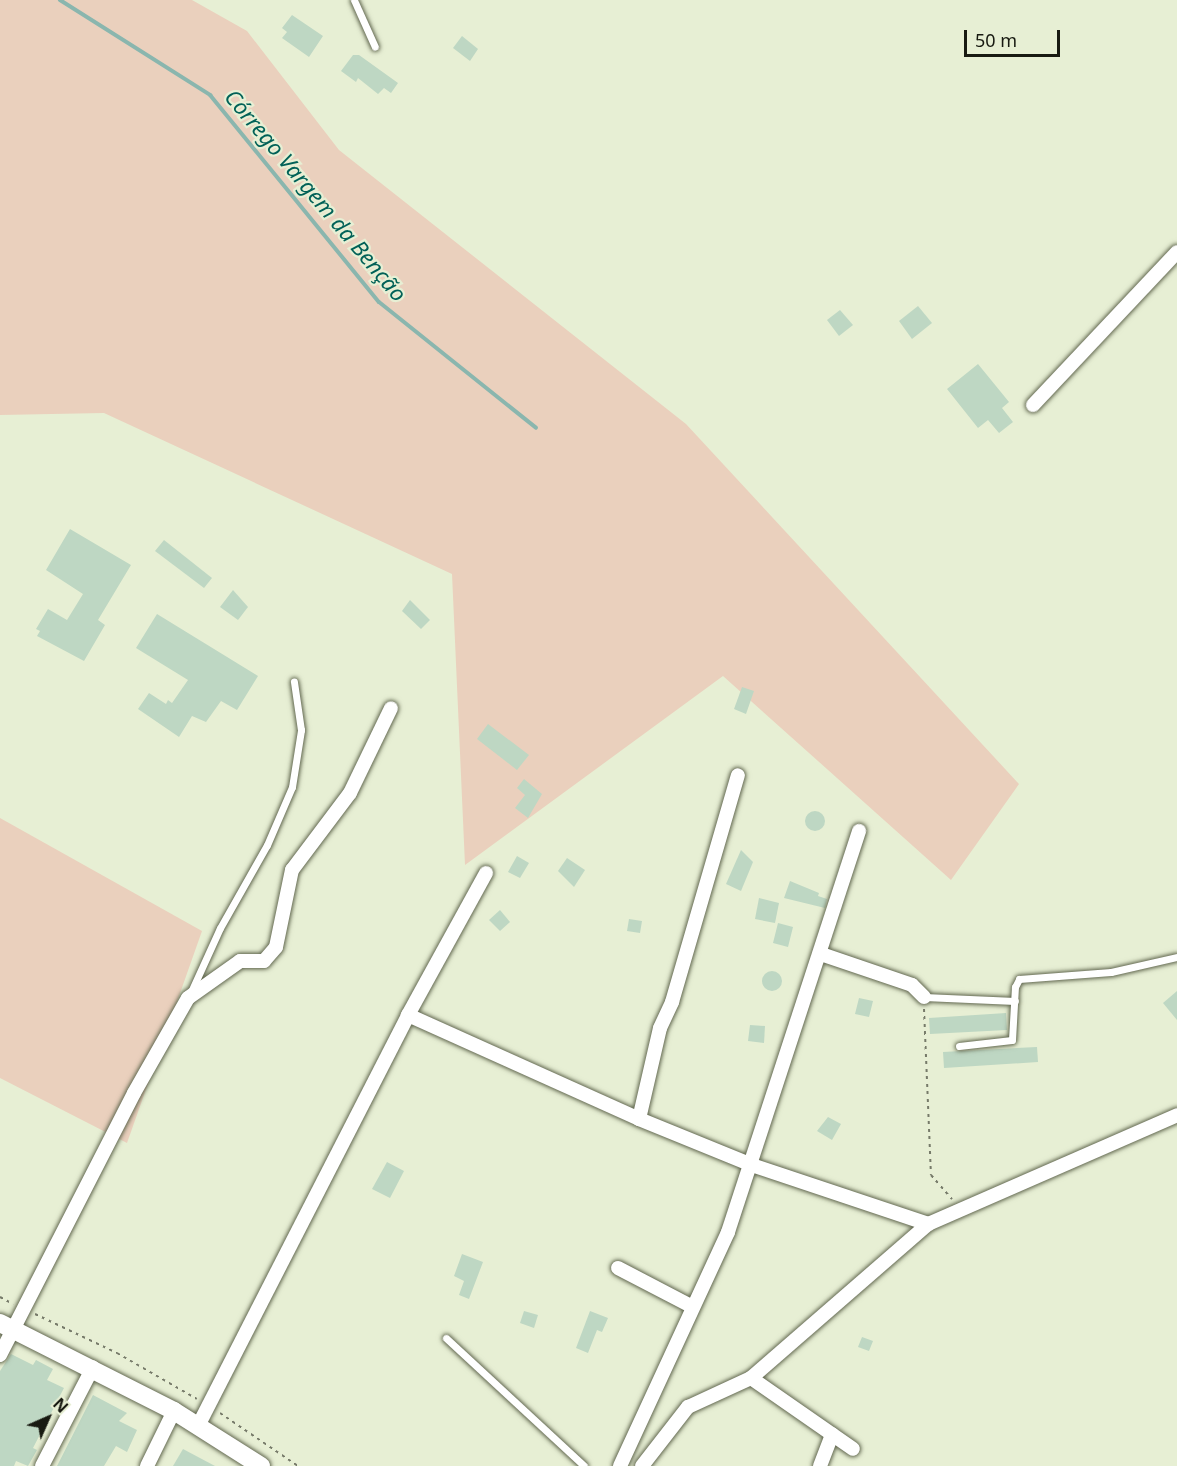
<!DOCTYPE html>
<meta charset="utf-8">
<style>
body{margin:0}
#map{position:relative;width:1177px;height:1466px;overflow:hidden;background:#e7efd4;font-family:"Noto Sans",sans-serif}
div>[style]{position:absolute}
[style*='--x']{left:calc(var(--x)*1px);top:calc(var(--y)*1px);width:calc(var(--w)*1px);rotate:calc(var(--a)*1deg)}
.green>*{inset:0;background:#ead0bd}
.stream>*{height:4px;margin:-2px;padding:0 2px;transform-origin:2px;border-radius:2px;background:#8ab6ae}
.building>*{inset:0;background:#bed7c3}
.round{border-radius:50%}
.path>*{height:2px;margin-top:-1px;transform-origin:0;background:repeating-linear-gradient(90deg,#767a69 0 3px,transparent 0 7.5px)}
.roads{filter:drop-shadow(0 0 2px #626850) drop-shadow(0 0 2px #626850)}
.service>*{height:7px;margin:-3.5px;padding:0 3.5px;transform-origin:3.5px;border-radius:3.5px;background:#fff}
.minor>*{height:14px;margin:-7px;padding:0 7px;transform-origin:7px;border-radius:7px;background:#fff}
.tertiary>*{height:18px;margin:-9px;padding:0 9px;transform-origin:9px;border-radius:9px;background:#fff}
span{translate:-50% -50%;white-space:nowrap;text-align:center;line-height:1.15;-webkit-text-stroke:4.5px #e7efd4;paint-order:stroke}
.water-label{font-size:22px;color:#016157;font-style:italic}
.north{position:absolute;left:18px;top:1388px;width:60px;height:60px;-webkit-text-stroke:4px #e7efd4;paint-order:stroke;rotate:45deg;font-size:16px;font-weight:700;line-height:24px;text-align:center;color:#181a11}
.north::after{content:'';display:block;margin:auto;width:21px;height:27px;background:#181a11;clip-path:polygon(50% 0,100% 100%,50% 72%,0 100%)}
.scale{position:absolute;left:964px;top:30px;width:96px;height:27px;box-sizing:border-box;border:3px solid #181a11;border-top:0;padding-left:8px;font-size:18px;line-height:21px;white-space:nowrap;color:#181a11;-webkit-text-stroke:4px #e7efd4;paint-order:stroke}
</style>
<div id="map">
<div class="green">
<div style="clip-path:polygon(0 0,192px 0,247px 31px,339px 150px,686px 424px,1019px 784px,951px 880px,723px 676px,465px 865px,452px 574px,104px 413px,0 415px)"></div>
<div style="clip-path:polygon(0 818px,202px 931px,127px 1143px,0 1078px)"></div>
</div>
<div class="stream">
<div style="--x:60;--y:0;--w:178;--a:32.3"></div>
<div style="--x:210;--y:95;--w:267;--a:50.8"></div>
<div style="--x:379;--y:302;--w:201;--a:38.7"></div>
</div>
<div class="building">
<div style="clip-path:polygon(292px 15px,323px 36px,309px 57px,282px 38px,287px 32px,282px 28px)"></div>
<div style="clip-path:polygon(462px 36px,478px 49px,470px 61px,453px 48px)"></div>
<div style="clip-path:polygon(353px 55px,359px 55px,398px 83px,391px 93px,384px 88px,378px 94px,358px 78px,356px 82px,341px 71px)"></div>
<div style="clip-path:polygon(918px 306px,932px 323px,912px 339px,899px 321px)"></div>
<div style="clip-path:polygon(840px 310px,853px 325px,839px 336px,827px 320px)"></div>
<div style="clip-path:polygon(978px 364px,1009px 402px,1002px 408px,1013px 422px,999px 433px,988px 420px,978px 428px,947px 389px)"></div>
<div style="clip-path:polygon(70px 529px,131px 565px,98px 620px,105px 625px,84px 661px,37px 636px,40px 631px,36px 629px,48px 609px,67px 620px,83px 594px,46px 570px)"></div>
<div style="clip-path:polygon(164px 540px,212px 578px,204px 588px,155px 551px)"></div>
<div style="clip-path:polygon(233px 590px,248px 607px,238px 620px,220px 607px)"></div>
<div style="clip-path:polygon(410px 600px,430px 620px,421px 629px,402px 611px)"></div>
<div style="clip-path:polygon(157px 614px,258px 676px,237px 710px,221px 701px,206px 722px,192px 716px,179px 737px,138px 709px,149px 693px,166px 704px,168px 700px,172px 703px,188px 680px,136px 648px)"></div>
<div style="clip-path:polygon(742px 687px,754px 691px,746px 714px,734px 709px)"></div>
<div style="clip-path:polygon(488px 724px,529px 755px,517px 770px,477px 739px)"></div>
<div style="clip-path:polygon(524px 779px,542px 794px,528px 818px,515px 808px,525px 795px,517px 788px)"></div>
<div class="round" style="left:805px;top:811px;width:20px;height:20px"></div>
<div style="clip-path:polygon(741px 850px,753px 862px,741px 891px,726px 884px)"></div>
<div style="clip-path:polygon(517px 856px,529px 863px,520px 878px,508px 872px)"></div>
<div style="clip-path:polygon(567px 858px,585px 870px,574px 887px,558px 871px)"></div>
<div style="clip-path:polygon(790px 881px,819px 893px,818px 896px,827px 899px,825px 908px,784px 898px)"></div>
<div style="clip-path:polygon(759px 898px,779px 903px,775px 923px,755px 919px)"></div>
<div style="clip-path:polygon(500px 910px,510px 922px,500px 931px,489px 920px)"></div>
<div style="clip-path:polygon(629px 919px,642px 921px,640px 933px,627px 931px)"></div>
<div style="clip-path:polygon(778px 923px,793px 927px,788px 947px,773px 943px)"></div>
<div class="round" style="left:762px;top:971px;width:20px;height:20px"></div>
<div style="clip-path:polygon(1177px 991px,1177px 1020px,1163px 1003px)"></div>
<div style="clip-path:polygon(859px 998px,873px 1001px,869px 1017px,855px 1014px)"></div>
<div style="clip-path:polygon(1006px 1013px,1007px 1030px,930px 1034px,929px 1018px)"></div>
<div style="clip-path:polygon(750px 1025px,765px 1026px,764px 1043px,748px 1041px)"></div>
<div style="clip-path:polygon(1037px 1047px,1038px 1062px,944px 1068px,943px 1052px)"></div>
<div style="clip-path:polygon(828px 1117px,841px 1124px,832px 1140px,817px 1131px)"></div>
<div style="clip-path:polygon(387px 1162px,404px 1171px,390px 1198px,372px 1189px)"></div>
<div style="clip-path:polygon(462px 1254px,483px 1262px,469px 1299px,459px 1295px,464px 1281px,454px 1276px)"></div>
<div style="clip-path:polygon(524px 1311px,538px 1315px,534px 1328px,520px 1323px)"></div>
<div style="clip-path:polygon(590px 1311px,608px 1318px,602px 1332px,597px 1330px,588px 1353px,576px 1348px)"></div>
<div style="clip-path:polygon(862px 1337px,873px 1341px,869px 1351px,858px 1347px)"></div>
<div style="clip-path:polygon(11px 1354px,33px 1365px,36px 1360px,53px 1369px,47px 1380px,64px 1388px,33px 1448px,37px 1450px,28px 1466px,16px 1461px,14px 1466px,0 1466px,0 1371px)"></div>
<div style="clip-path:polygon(93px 1395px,127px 1413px,119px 1421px,137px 1430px,127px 1452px,116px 1446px,104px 1466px,57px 1466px)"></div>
<div style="clip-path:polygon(183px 1449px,215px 1466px,173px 1466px)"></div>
</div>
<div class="path">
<div style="--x:924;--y:1009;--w:166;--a:87.6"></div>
<div style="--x:931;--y:1175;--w:32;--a:49"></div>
<div style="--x:0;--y:1297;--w:15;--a:28"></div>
<div style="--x:35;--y:1314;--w:91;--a:25.4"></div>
<div style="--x:117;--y:1353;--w:92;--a:29.9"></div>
<div style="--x:220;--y:1413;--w:94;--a:34.2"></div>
</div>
<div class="roads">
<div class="service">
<div style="--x:354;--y:0;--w:51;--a:65.9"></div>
<div style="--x:190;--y:994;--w:72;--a:-65.6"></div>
<div style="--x:220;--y:928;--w:95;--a:-60.5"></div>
<div style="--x:267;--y:845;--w:63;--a:-66.7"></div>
<div style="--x:292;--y:787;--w:58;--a:-81"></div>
<div style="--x:301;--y:730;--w:49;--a:-98.3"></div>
<div style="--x:924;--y:997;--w:91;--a:2.5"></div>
<div style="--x:959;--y:1046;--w:53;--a:-6.5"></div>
<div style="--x:1012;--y:1040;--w:53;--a:-86.8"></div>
<div style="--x:1015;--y:987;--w:9;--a:-63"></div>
<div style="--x:1019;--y:979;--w:92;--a:-4.4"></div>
<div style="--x:1111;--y:972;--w:68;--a:-12.8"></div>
<div style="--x:446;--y:1338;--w:188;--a:42.8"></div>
</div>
<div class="minor">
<div style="--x:1033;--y:405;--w:210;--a:-46.7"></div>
<div style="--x:821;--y:954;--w:96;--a:18.8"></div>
<div style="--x:912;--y:985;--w:17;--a:45"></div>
<div style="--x:408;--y:1015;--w:253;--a:24.2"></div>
<div style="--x:639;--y:1119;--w:122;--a:22.2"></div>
<div style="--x:752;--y:1165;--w:186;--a:18.5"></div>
<div style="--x:639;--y:1119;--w:93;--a:-77"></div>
<div style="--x:660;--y:1028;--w:29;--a:-65"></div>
<div style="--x:672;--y:1002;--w:236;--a:-73.8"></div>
<div style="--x:618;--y:1268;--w:82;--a:27.5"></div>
<div style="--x:0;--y:1355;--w:294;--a:-62.9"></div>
<div style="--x:134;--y:1093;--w:109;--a:-60.4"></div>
<div style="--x:188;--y:998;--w:64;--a:-35.4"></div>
<div style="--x:240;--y:961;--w:24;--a:0"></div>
<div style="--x:264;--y:961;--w:18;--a:-49"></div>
<div style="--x:276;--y:947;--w:79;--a:-78.3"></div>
<div style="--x:292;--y:870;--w:96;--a:-53"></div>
<div style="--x:350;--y:793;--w:94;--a:-64.2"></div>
<div style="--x:751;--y:1378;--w:124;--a:34.8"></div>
<div style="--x:198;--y:1426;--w:462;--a:-62.9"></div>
<div style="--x:408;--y:1015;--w:162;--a:-61.2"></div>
<div style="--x:42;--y:1466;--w:111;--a:-62.7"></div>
<div style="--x:147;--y:1466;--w:61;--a:-63.9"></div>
<div style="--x:620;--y:1466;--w:258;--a:-65.2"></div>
<div style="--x:728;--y:1232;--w:422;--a:-71.9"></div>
<div style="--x:642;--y:1466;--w:75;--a:-52.1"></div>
<div style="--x:688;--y:1407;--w:69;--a:-24.7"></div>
<div style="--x:751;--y:1378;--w:235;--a:-41"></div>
<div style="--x:928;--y:1224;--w:272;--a:-23.6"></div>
<div style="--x:820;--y:1466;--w:34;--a:-69"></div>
</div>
<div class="tertiary">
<div style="--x:0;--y:1323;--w:195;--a:26.8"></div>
<div style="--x:174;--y:1411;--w:103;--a:32.3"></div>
</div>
</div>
<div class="water-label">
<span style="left:316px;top:195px;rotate:50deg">Córrego Vargem da Benção</span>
</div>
<div class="north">N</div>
<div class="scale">50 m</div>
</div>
